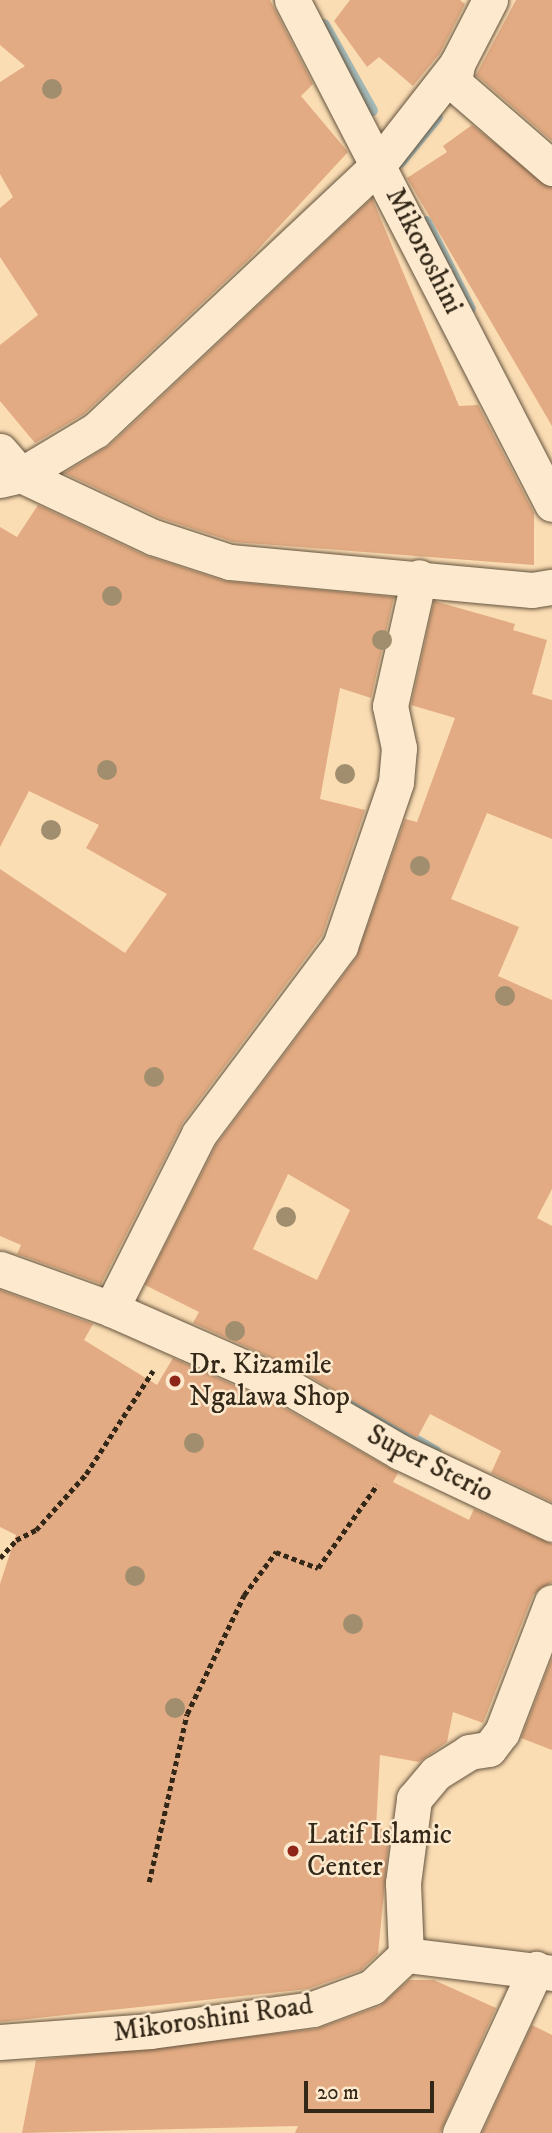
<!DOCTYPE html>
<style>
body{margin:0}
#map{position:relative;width:552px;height:2133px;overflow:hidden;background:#fbddb4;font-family:"IM FELL DW Pica",serif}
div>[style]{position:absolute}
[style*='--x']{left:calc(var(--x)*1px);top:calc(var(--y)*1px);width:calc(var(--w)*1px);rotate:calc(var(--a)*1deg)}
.stream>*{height:12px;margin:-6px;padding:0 6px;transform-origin:6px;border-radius:6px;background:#a3b9b8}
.building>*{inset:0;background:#e2ab83}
.path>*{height:4.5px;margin-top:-2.25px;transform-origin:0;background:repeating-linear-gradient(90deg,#332717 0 5px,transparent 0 8.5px)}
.roads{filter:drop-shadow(0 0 2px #65543e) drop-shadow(0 0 2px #65543e)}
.street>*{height:35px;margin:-17.5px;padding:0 17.5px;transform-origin:17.5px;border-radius:17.5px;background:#fce9ce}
.trees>*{width:20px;height:20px;margin:-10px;border-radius:50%;background:#a08e6e}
.dots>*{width:19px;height:19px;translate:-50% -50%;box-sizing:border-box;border:4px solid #fce9ce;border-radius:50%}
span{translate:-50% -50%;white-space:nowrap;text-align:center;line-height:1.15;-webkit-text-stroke:5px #fce9ce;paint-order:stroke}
.street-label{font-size:28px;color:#332717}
.poi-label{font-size:28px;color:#332717}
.left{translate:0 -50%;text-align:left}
.scale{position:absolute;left:304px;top:2081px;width:130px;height:32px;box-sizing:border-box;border:4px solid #332717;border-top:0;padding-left:9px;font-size:21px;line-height:24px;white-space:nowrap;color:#332717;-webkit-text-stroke:5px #fce9ce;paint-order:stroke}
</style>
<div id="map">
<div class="stream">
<div style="--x:324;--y:25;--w:98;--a:60.8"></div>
<div style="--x:400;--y:162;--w:58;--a:-50.6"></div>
<div style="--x:426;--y:222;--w:97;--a:63.2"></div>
<div style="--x:349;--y:1402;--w:100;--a:29.9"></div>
</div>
<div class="building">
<div style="clip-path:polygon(0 0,270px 0,313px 84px,301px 96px,348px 152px,250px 258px,84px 414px,35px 443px,0 401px,0 345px,38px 315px,0 257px,0 208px,13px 197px,0 174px,0 82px,25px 66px,0 45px)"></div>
<div style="clip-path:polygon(350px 0,460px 0,465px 4px,440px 53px,413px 86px,379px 57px,367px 67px,334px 21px)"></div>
<div style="clip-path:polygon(516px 0,552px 0,552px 141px,476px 75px)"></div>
<div style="clip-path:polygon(472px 125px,552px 188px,552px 426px,407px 178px,447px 152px,443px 146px)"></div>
<div style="clip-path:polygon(372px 198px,459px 406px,478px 405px,534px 513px,534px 565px,234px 542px,160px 518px,64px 473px,110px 445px)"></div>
<div style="clip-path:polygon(38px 505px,144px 555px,224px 581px,394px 597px,371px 698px,340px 688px,320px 799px,365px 810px,322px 936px,183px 1122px,101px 1284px,17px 1254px,21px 1245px,0 1236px,0 869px,125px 953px,167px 894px,86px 848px,99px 825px,29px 791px,0 847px,0 527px,17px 537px)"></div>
<div style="clip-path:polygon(evenodd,434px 601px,515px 624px,513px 630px,547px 640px,532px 694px,552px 700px,552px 839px,487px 813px,451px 899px,519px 927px,498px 976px,552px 1000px,552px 1189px,537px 1218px,552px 1226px,552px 1502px,491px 1473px,501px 1451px,430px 1414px,417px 1438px,300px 1371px,193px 1323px,199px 1312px,145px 1285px,216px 1145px,356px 958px,405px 819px,417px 822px,455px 718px,411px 705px,434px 601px,288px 1174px,350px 1210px,317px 1280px,253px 1249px,288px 1174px)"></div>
<div style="clip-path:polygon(0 1290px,93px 1324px,84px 1340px,157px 1385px,173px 1358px,281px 1406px,398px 1473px,393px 1482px,469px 1520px,474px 1509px,552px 1544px,552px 1582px,533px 1595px,483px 1723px,453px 1712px,447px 1742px,419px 1762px,380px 1755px,376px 1828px,390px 1830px,378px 1954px,361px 1970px,308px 1989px,0 2022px,0 1584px,16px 1535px,0 1527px)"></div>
<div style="clip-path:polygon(552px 1658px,552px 1750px,521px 1738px)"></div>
<div style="clip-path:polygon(409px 1980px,434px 1980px,496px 2008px,440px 2133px,295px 2133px,298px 2126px,22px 2133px,36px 2060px,316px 2029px,380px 2006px)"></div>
<div style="clip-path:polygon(532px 2025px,552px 2035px,552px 2133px,482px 2133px)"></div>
</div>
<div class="path">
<div style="--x:0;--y:1558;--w:24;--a:-48"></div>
<div style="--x:16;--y:1540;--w:22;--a:-27"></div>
<div style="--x:36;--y:1530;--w:75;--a:-48.2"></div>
<div style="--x:86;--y:1474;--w:123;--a:-57"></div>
<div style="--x:149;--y:1882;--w:172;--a:-77.3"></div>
<div style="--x:187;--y:1714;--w:132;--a:-64.4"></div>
<div style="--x:244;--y:1595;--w:54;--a:-53.3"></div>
<div style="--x:276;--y:1552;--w:45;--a:20.9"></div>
<div style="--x:318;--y:1568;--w:102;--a:-54.6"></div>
</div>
<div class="roads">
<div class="street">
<div style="--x:292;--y:0;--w:567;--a:62.71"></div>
<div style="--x:457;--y:64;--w:19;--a:99"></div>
<div style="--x:454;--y:83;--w:130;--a:40.9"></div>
<div style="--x:0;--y:451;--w:32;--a:49"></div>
<div style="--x:21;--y:475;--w:146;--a:25.2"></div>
<div style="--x:153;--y:537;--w:81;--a:18"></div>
<div style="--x:230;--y:562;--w:303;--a:5.3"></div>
<div style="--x:532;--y:590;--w:20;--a:-9"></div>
<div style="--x:0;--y:480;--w:22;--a:-13"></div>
<div style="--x:21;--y:475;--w:87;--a:-31"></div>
<div style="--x:96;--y:430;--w:388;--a:-43.2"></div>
<div style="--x:379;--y:164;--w:127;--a:-52"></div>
<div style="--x:457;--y:64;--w:72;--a:-62.7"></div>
<div style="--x:0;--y:1269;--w:118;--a:19.8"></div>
<div style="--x:111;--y:1309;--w:196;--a:23.8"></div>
<div style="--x:290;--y:1388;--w:127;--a:30.2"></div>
<div style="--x:400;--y:1452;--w:168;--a:25.3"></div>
<div style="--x:111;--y:1309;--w:196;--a:-63.3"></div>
<div style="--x:199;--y:1134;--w:235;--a:-53.1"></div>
<div style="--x:340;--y:946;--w:173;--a:-71.1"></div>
<div style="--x:396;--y:782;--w:34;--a:-85"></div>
<div style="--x:399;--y:748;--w:43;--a:-102.1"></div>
<div style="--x:390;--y:706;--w:132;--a:-77.3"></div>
<div style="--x:406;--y:1955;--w:72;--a:-92.4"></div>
<div style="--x:403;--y:1883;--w:85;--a:-82.5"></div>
<div style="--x:414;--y:1799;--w:34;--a:-50"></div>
<div style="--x:436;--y:1773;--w:39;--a:-32"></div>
<div style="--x:469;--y:1752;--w:20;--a:-9"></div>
<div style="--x:489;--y:1749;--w:21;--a:-53"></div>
<div style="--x:502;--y:1732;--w:139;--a:-69"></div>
<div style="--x:0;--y:2042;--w:151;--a:-4.2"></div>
<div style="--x:151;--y:2031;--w:163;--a:-7.7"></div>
<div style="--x:313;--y:2009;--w:63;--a:-20.4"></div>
<div style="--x:372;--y:1987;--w:47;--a:-43.3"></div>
<div style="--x:406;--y:1955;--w:147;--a:7"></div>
<div style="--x:460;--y:2133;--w:181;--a:-65.1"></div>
</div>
</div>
<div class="trees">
<div style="left:52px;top:89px"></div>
<div style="left:112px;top:596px"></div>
<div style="left:382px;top:640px"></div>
<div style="left:107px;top:770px"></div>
<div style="left:345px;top:774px"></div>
<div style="left:51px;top:830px"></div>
<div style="left:420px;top:866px"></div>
<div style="left:505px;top:996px"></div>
<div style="left:154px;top:1077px"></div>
<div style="left:286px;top:1217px"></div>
<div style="left:235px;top:1331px"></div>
<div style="left:194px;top:1443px"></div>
<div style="left:135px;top:1576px"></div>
<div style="left:353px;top:1624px"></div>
<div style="left:175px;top:1708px"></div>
</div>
<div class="dots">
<div style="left:175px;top:1381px;background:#8f2418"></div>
<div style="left:293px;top:1851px;background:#8f2418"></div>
</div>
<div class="street-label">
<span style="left:424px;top:251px;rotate:63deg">Mikoroshini</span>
<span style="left:430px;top:1464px;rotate:27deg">Super Sterio</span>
<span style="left:213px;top:2019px;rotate:-8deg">Mikoroshini Road</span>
</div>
<div class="poi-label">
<span class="left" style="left:189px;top:1381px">Dr. Kizamile<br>Ngalawa Shop</span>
<span class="left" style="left:307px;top:1851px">Latif Islamic<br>Center</span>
</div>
<div class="scale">20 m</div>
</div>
